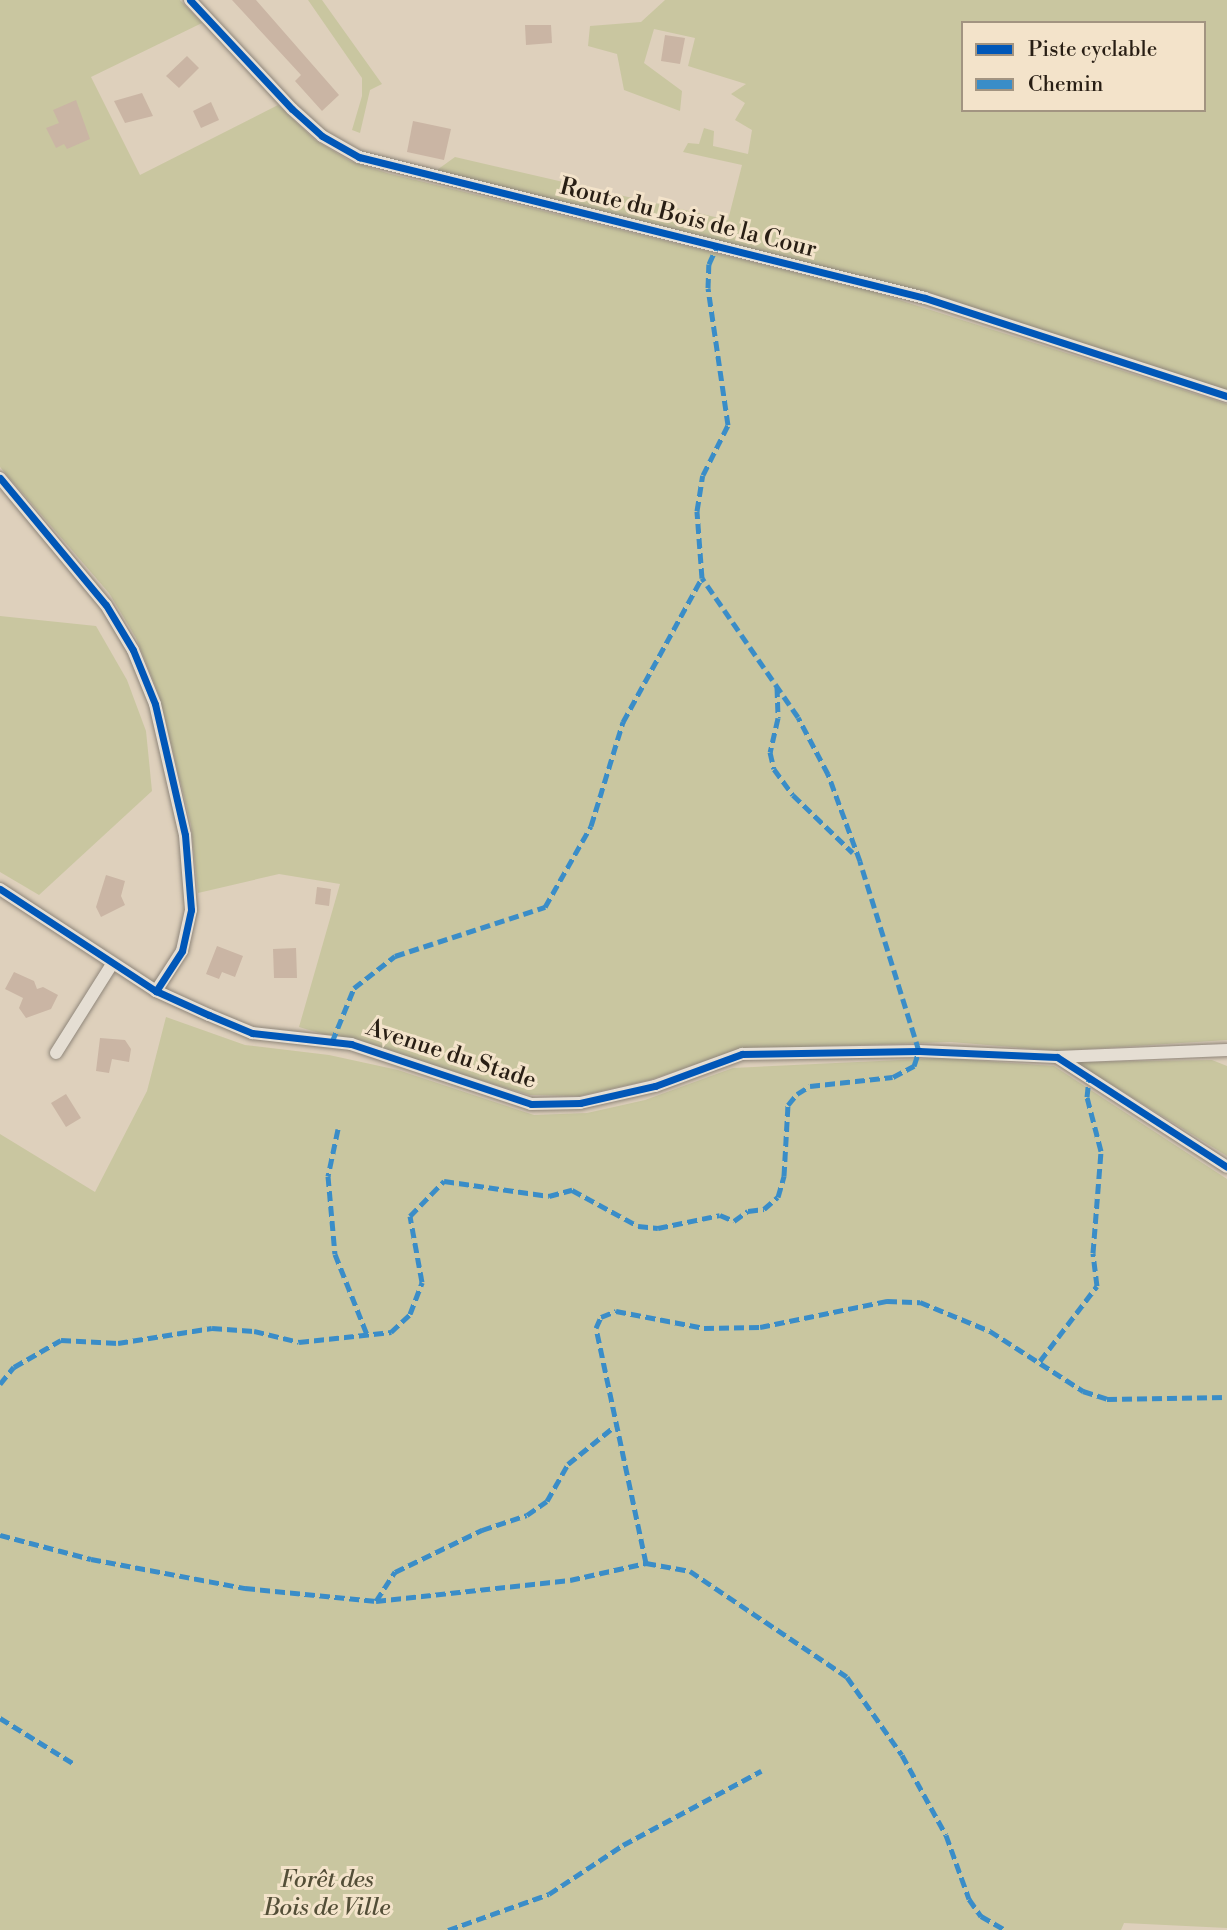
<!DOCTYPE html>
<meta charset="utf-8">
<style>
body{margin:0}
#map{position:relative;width:1227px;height:1930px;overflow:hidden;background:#ded0bc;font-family:"Libre Bodoni",serif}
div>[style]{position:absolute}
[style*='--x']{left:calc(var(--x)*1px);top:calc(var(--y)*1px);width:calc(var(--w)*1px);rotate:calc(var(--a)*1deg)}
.green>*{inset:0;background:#c9c6a0}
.building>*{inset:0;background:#cab5a4}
.roads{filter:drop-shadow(0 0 2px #8f867a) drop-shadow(0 0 2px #8f867a)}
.minor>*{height:12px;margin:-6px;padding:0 6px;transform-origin:6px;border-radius:6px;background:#e5ded3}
.quiet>*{height:5px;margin-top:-2.5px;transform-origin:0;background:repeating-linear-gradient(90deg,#3a8dc8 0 10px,transparent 0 15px)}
.cycleway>*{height:7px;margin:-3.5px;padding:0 3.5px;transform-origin:3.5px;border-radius:3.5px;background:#0057b8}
span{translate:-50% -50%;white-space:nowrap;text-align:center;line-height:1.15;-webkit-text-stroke:6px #f3e3ca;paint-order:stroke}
.street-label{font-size:24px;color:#281e14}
.park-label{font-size:24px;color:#534e37;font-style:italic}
.legend{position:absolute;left:961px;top:21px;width:245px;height:91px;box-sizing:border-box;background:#f3e3ca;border:2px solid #a29481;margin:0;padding:9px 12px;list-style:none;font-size:21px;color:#281e14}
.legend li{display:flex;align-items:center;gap:14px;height:35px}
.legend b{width:35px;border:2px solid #a29481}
</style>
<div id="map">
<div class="green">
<div style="clip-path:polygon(0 0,180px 0,202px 23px,91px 77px,140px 175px,278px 105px,315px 140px,350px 161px,387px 173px,874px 292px,1227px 404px,1227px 1040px,1059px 1051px,951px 1042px,740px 1049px,650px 1080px,579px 1096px,530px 1095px,299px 1027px,340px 884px,279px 874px,198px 893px,191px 825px,159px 695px,136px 638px,109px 593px,0 467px)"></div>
<div style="clip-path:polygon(308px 0,322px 0,382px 84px,370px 90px,360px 133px,352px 130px,362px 96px,362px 78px)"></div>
<div style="clip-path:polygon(evenodd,665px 0,1227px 0,1227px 391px,746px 249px,437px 170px,455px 157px,728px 220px,742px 165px,683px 152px,688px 143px,699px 144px,704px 128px,714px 131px,713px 146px,748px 154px,752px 130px,735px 120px,745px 103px,731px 94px,746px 84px,688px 66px,695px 38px,654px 29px,644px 63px,682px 91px,680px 111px,624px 90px,617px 54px,588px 46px,590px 26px,641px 22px,665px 0,963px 23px,1204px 23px,1204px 110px,963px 110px,963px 23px)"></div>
<div style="clip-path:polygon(0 616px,96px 626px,127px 680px,146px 731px,152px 791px,39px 895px,0 872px)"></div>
<div style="clip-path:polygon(166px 1017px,245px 1045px,329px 1055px,398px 1070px,534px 1115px,587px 1113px,645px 1100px,733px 1068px,943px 1058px,1054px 1066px,1227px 1179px,1227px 1928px,1124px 1923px,1121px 1930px,0 1930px,0 1134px,95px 1192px,147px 1091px)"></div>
<div style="clip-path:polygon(1212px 1060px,1227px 1066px,1227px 1156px,1075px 1062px)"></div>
</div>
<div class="building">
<div style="clip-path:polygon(232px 0,256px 0,339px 95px,322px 111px,295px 81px,301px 75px)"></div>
<div style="clip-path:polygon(525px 25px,551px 25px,552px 43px,526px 45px)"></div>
<div style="clip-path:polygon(665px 35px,685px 38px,680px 64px,661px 61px)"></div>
<div style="clip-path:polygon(187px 56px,199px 68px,179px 88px,166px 76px)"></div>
<div style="clip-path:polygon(142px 93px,153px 116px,125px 123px,114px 101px)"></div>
<div style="clip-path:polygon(76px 100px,90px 139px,67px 149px,64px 144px,56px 148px,46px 128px,59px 123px,53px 110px)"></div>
<div style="clip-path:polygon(211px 102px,219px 120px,201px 128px,193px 111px)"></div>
<div style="clip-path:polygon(413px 121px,451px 129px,444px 160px,407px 152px)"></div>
<div style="clip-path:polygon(106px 875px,125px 881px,121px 896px,125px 905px,101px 917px,96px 907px)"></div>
<div style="clip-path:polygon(317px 887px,331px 889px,329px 906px,315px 904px)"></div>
<div style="clip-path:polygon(217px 946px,243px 956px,235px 977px,222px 972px,219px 979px,206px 974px)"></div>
<div style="clip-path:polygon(296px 948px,297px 978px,274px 978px,273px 949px)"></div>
<div style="clip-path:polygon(14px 972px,34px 981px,37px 989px,43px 987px,58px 995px,51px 1009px,26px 1018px,19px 1008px,23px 998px,5px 989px)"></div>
<div style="clip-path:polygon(100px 1038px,125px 1040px,131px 1049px,129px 1062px,112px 1059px,109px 1073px,96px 1071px)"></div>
<div style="clip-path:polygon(66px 1094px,81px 1118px,66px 1127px,51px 1103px)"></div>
</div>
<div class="roads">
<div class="minor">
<div style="--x:190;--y:0;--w:149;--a:46.9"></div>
<div style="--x:292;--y:109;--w:40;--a:42"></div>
<div style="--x:322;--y:136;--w:43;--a:29.6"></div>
<div style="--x:359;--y:157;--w:583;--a:13.99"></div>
<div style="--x:925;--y:298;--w:318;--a:18"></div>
<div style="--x:0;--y:478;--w:165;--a:50.2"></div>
<div style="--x:106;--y:605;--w:52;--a:59"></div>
<div style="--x:133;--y:650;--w:58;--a:67.8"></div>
<div style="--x:155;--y:704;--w:134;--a:77.1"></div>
<div style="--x:185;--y:835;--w:75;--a:85.4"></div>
<div style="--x:191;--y:910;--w:42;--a:102.4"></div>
<div style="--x:182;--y:951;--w:48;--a:123"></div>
<div style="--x:0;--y:889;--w:186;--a:33.2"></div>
<div style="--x:156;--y:991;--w:58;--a:24.4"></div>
<div style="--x:209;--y:1015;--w:47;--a:22.7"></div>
<div style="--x:252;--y:1033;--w:100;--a:6.3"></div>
<div style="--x:351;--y:1044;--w:190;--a:18.4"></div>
<div style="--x:531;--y:1104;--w:49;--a:-1.2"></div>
<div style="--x:580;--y:1103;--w:77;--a:-12.8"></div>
<div style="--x:655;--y:1086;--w:93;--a:-20.2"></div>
<div style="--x:742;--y:1054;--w:177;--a:-1"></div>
<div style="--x:919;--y:1051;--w:138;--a:2.5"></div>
<div style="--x:1057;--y:1057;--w:202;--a:32.9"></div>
<div style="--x:56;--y:1053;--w:105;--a:-57.8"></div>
<div style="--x:1057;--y:1057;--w:170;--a:-2.4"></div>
</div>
</div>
<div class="quiet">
<div style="--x:777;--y:687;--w:31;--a:88"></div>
<div style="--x:778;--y:718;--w:35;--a:103"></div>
<div style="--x:770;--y:752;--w:17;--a:77"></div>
<div style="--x:774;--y:769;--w:32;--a:54"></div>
<div style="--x:793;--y:795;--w:83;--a:44"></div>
<div style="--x:332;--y:1042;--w:58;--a:-67.8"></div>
<div style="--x:354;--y:988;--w:52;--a:-38"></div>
<div style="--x:395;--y:956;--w:158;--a:-18.1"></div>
<div style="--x:545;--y:907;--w:93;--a:-60.4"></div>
<div style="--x:591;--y:826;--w:109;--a:-72.9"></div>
<div style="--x:623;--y:722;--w:164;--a:-61.3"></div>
<div style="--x:702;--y:578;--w:67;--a:-94.3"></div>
<div style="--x:697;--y:511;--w:36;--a:-81"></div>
<div style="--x:703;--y:475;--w:56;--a:-63.4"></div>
<div style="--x:728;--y:425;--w:138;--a:-98.3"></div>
<div style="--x:708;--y:288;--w:24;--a:-88"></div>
<div style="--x:709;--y:264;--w:20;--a:-66"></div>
<div style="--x:338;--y:1129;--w:48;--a:102"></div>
<div style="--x:328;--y:1176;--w:78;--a:84.9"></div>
<div style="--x:335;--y:1254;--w:89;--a:68.3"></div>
<div style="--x:1040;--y:1361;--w:94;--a:-52.8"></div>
<div style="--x:1097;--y:1286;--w:33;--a:-97"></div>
<div style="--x:1093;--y:1253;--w:102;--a:-85.5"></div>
<div style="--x:1101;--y:1151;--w:56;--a:-104.5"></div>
<div style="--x:1087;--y:1097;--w:20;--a:-84"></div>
<div style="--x:0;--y:1384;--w:22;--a:-51"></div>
<div style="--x:14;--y:1367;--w:54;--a:-29.9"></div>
<div style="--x:61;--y:1340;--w:57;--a:3"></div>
<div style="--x:118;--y:1343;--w:95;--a:-9.1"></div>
<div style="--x:212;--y:1328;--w:42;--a:4.1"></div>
<div style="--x:254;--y:1331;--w:46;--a:13.7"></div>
<div style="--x:299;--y:1342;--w:93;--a:-6.2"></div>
<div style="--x:391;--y:1332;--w:26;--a:-43"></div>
<div style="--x:410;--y:1314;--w:34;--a:-69"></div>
<div style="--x:422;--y:1282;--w:67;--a:-100.3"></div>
<div style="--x:410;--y:1216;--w:49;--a:-45.8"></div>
<div style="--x:444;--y:1181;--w:106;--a:8.1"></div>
<div style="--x:549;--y:1196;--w:24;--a:-15"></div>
<div style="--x:572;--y:1190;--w:75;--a:28.6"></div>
<div style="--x:638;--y:1226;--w:20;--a:6"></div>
<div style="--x:658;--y:1228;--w:63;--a:-11.8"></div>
<div style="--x:720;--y:1215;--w:15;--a:23"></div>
<div style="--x:734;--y:1221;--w:17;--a:-36"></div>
<div style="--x:748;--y:1211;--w:16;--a:-7"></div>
<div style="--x:764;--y:1209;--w:18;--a:-41"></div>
<div style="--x:778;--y:1197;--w:22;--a:-74"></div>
<div style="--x:784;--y:1176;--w:71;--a:-86.8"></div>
<div style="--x:788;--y:1105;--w:14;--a:-51"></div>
<div style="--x:797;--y:1094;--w:15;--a:-32"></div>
<div style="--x:810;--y:1086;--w:83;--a:-6.2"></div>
<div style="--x:893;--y:1077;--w:24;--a:-28"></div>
<div style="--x:914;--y:1066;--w:16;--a:-72"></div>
<div style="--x:919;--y:1051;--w:199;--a:-107.3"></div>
<div style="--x:860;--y:861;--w:93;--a:-110.2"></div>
<div style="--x:828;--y:774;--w:64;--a:-117.8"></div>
<div style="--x:798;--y:717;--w:169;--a:-124.6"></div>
<div style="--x:0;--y:1535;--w:94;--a:14.8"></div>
<div style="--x:91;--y:1559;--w:157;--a:10.7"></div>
<div style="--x:245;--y:1588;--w:132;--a:5.7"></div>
<div style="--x:376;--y:1601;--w:195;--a:-6.2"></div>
<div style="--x:570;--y:1580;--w:78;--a:-12.6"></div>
<div style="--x:646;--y:1563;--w:45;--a:10.3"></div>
<div style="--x:690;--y:1571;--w:189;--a:34"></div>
<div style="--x:847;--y:1677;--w:95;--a:54.8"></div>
<div style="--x:902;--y:1755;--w:91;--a:61.2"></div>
<div style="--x:946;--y:1835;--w:68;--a:70.2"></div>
<div style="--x:969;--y:1899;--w:21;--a:55"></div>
<div style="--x:981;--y:1916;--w:28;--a:30"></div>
<div style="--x:646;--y:1563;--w:240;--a:-102"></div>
<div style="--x:596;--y:1328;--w:12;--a:-66"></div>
<div style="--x:601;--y:1317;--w:16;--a:-22"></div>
<div style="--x:616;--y:1311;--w:90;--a:10.9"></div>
<div style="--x:704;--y:1328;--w:56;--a:-1"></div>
<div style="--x:760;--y:1327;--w:130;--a:-11.6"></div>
<div style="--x:887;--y:1301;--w:33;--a:2"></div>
<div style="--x:920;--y:1302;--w:76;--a:22.5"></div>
<div style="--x:990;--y:1331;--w:111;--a:32.8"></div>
<div style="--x:1083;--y:1391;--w:25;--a:18"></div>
<div style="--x:1107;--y:1399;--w:120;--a:-1"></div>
<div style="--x:376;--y:1601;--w:35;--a:-57"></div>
<div style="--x:395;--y:1572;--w:97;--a:-25.8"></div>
<div style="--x:482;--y:1530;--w:47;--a:-18.4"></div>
<div style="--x:527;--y:1515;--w:24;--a:-35"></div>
<div style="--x:547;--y:1501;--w:43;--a:-60.4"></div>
<div style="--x:568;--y:1464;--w:60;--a:-39"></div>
<div style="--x:0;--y:1718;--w:89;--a:31.7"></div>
<div style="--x:448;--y:1930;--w:107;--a:-19.6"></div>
<div style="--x:549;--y:1894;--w:89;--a:-33.5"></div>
<div style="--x:623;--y:1845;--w:157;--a:-28.2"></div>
</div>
<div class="cycleway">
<div style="--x:190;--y:0;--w:149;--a:46.9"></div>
<div style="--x:292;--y:109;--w:40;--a:42"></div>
<div style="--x:322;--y:136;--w:43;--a:29.6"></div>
<div style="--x:359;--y:157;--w:583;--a:13.99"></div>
<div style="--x:925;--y:298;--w:318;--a:18"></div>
<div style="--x:0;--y:478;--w:165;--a:50.2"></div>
<div style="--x:106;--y:605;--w:52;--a:59"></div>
<div style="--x:133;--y:650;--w:58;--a:67.8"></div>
<div style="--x:155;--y:704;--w:134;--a:77.1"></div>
<div style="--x:185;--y:835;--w:75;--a:85.4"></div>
<div style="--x:191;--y:910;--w:42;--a:102.4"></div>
<div style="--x:182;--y:951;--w:48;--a:123"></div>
<div style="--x:0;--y:889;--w:186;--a:33.2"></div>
<div style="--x:156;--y:991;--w:58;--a:24.4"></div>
<div style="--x:209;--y:1015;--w:47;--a:22.7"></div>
<div style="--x:252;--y:1033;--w:100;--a:6.3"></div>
<div style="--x:351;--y:1044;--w:190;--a:18.4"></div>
<div style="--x:531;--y:1104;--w:49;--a:-1.2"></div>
<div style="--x:580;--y:1103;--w:77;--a:-12.8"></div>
<div style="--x:655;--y:1086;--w:93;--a:-20.2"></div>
<div style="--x:742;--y:1054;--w:177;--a:-1"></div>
<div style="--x:919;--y:1051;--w:138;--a:2.5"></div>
<div style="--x:1057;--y:1057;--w:202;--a:32.9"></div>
</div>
<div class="street-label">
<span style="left:688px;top:219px;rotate:14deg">Route du Bois de la Cour</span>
<span style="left:451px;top:1055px;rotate:18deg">Avenue du Stade</span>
</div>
<div class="park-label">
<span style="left:327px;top:1895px">Forêt des<br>Bois de Ville</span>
</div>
<ul class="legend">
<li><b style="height:9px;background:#0057b8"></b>Piste cyclable</li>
<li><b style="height:9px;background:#3a8dc8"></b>Chemin</li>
</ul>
</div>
